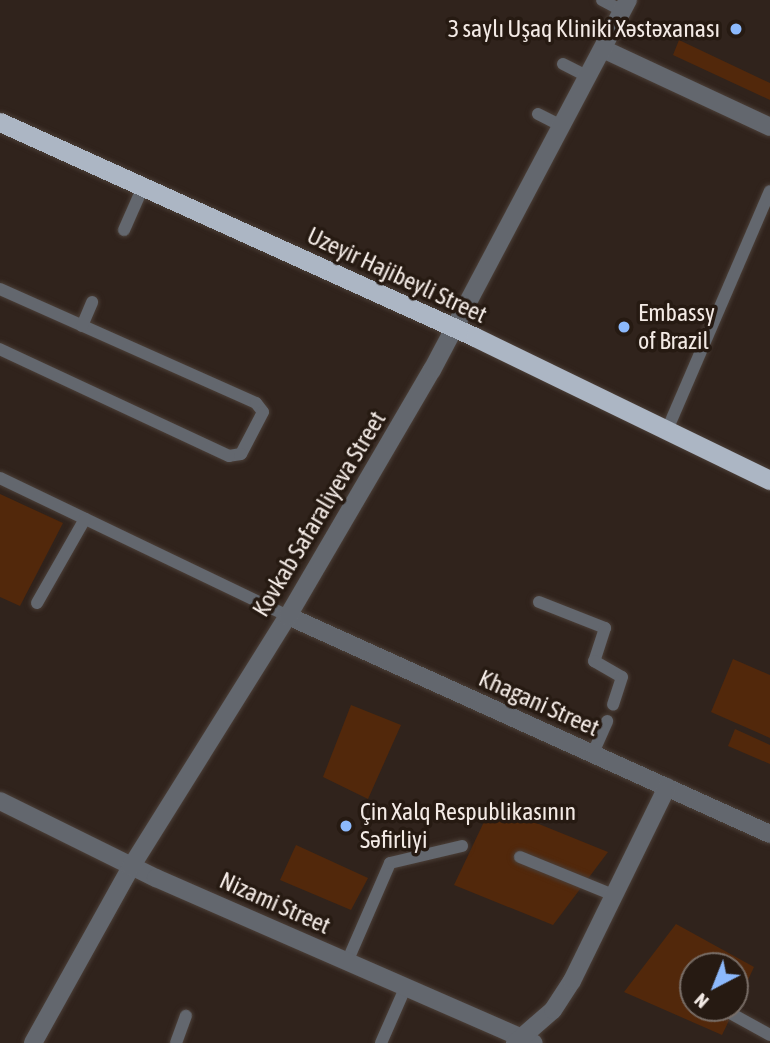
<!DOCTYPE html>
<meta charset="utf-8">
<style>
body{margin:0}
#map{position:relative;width:770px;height:1043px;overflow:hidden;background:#30231c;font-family:"Asap Condensed",sans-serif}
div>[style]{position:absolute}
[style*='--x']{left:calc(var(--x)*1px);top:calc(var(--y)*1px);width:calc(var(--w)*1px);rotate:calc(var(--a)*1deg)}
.green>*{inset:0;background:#52280b}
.roads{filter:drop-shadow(0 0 2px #4b3f38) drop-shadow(0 0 2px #4b3f38)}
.service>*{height:12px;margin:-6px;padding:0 6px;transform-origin:6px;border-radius:6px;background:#63676e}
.minor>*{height:18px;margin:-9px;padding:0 9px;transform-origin:9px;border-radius:9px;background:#63676e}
.tertiary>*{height:18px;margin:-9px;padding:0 9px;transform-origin:9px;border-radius:9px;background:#63676e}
.trunk>*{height:19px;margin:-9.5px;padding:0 9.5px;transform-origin:9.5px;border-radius:9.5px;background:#acb6c4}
.dots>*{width:19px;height:19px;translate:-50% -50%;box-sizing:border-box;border:4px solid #261a12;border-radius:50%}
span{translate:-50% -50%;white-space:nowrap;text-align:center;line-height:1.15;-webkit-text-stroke:7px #261a12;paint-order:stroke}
.poi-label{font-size:24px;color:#f3eae5}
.right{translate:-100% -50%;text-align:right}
.left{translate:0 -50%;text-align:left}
.street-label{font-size:24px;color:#f3eae5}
.north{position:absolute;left:679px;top:952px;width:70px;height:70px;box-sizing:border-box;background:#261a12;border:2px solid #786d66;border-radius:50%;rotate:222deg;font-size:19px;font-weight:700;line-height:28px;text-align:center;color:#f3eae5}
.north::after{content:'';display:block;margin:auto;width:24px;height:32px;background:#8cb9fc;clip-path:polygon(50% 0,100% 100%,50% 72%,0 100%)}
</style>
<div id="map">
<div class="green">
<div style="clip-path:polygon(679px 40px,770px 83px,770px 100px,673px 55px)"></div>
<div style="clip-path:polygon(0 494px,63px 523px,20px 606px,0 597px)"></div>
<div style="clip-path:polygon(733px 659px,770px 675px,770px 738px,711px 712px)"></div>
<div style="clip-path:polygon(351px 705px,401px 725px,368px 799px,323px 777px)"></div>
<div style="clip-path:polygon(735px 729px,770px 745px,770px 764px,728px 746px)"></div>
<div style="clip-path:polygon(492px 805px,608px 852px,553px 925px,454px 885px)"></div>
<div style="clip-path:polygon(296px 845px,368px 878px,351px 910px,280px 880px)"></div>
<div style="clip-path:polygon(676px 924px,754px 967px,735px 1008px,735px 966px,693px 966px,693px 1008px,735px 1008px,722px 1035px,624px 992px)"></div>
</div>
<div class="roads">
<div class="service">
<div style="--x:602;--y:0;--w:24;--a:28"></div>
<div style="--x:563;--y:64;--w:29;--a:27"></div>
<div style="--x:538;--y:114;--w:28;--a:27"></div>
<div style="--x:124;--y:230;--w:47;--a:-66.2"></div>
<div style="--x:0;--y:289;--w:280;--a:24"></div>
<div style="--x:256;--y:403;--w:11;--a:52"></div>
<div style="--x:263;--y:412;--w:47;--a:117.6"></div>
<div style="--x:241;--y:454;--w:12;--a:171"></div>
<div style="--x:229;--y:456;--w:253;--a:-155"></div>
<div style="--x:82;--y:326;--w:26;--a:-67"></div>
<div style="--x:667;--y:430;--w:260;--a:-66.7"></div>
<div style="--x:0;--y:478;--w:319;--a:25.6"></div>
<div style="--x:539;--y:602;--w:71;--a:21.5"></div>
<div style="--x:605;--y:628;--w:35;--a:108"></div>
<div style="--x:594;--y:661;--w:32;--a:30"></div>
<div style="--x:622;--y:677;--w:29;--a:108"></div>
<div style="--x:37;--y:603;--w:97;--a:-60.3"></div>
<div style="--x:593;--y:753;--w:35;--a:-66"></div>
<div style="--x:520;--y:857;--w:100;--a:22.2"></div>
<div style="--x:347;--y:962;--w:108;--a:-66.5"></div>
<div style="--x:390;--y:863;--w:74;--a:-13.3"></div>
<div style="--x:692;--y:992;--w:1;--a:0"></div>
<div style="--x:721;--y:1008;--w:56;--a:28.9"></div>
<div style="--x:176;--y:1043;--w:29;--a:-70"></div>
<div style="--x:381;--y:1043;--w:62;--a:-66.3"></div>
</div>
<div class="minor">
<div style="--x:603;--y:49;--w:184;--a:25"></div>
<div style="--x:288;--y:616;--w:529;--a:24.34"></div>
<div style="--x:0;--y:801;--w:174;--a:26.3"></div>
<div style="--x:156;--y:878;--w:412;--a:23.6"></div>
<div style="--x:515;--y:1043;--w:50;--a:-41"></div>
<div style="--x:553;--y:1010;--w:35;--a:-57"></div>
<div style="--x:572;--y:981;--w:216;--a:-63.9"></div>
</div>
<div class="tertiary">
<div style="--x:33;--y:1043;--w:201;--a:-60.9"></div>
<div style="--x:131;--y:867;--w:296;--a:-58"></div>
<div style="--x:288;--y:616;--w:285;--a:-59.7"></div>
<div style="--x:432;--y:370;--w:419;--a:-62.1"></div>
</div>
<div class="trunk">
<div style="--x:0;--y:122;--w:521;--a:24.35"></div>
<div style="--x:475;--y:337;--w:328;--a:25.9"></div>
</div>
</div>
<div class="dots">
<div style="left:736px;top:29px;background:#8cb9fc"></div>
<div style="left:624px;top:327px;background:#8cb9fc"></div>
<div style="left:346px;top:826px;background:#8cb9fc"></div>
</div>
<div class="poi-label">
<span class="right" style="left:720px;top:29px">3 saylı Uşaq Kliniki Xəstəxanası</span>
<span class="left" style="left:638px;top:327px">Embassy<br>of Brazil</span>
<span class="left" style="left:360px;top:826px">Çin Xalq Respublikasının<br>Səfirliyi</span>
</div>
<div class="street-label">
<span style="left:397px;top:275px;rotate:25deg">Uzeyir Hajibeyli Street</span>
<span style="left:319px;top:514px;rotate:-59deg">Kovkab Safaraliyeva Street</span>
<span style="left:539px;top:703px;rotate:24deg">Khagani Street</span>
<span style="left:275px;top:903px;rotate:24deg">Nizami Street</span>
</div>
<div class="north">N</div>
</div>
